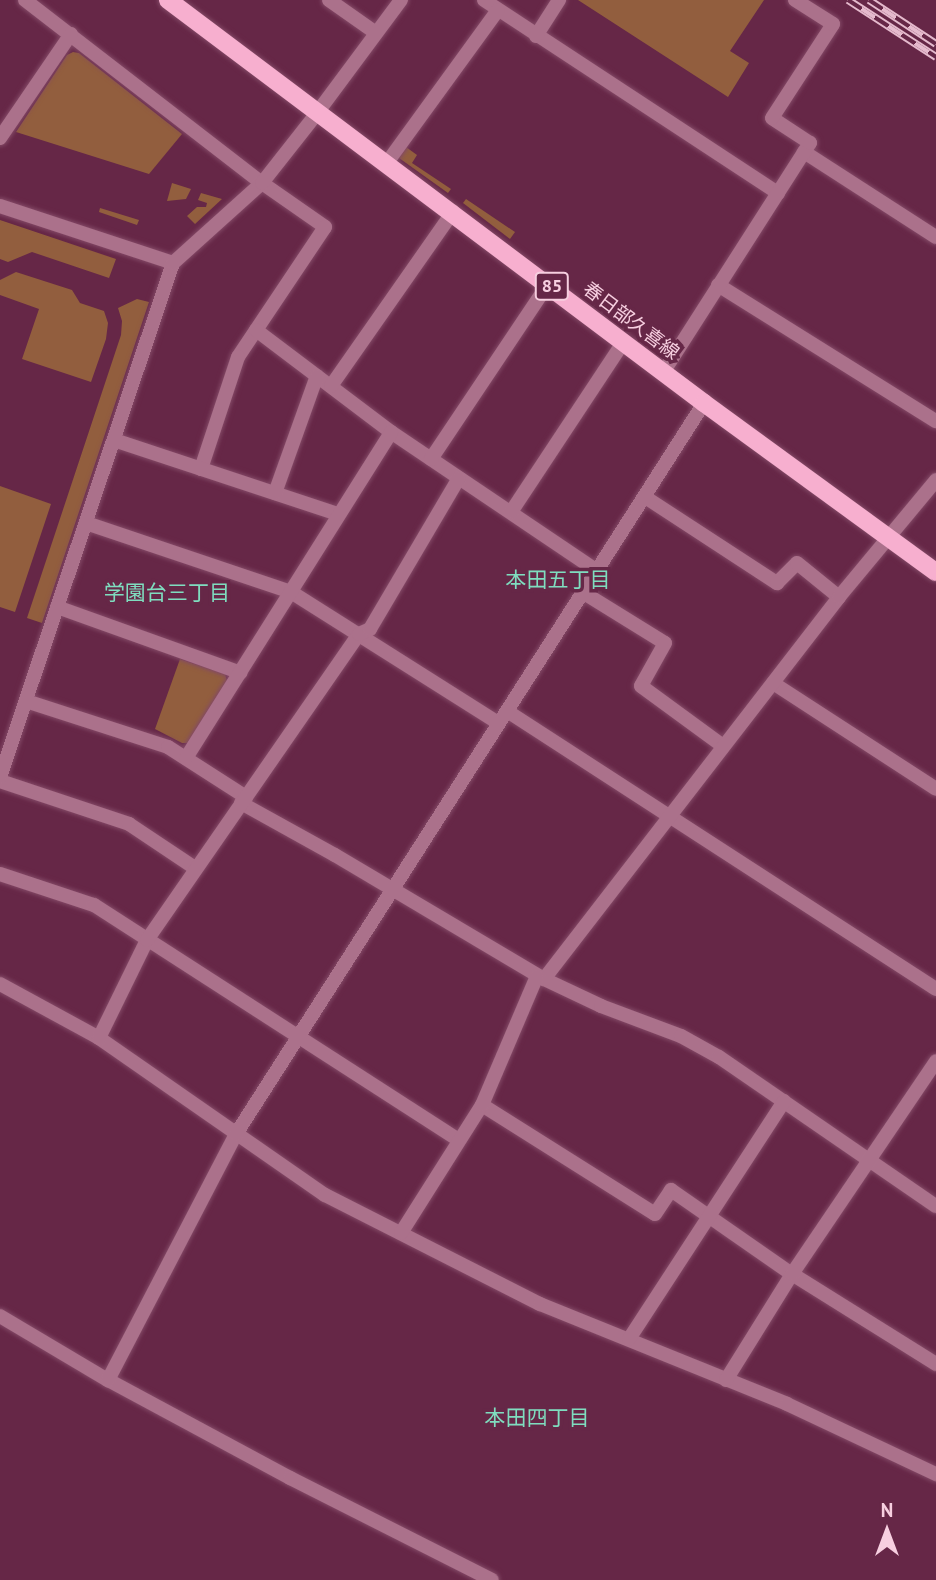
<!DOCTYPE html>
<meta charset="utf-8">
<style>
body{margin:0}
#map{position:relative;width:936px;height:1580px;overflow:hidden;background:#662747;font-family:"PT Sans","Noto Sans JP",sans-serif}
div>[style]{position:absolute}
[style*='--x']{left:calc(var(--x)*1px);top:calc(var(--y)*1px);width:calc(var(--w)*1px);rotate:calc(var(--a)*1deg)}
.green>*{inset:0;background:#925e3e}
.roads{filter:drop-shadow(0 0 2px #834966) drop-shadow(0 0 2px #834966)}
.minor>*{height:14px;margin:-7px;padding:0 7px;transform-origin:7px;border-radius:7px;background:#ab718b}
.tertiary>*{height:14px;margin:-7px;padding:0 7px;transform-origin:7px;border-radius:7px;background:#ab718b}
.primary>*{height:18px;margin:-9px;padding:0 9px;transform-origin:9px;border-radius:9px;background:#f7afcf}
.rail>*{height:8px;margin-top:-4px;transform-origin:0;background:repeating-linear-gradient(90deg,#662747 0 16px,#e5bacd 0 32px);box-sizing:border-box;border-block:2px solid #e5bacd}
span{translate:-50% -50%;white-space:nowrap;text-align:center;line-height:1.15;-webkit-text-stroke:7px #662747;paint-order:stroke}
.shield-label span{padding:2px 5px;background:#662747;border:2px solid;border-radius:5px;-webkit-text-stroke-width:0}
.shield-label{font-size:18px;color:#f7cfe0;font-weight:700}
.street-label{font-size:19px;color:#f7cfe0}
.neighbourhood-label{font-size:21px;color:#7fddbf}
.north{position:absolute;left:852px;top:1496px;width:70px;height:70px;-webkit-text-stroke:5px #662747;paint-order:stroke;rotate:0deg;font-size:19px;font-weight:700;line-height:28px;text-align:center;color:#f7cfe0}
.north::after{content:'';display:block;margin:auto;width:24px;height:32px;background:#f7cfe0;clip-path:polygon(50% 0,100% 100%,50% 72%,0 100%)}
</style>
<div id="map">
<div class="green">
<div style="clip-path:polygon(578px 0,764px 0,730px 51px,749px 63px,728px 97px)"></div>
<div style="clip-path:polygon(73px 52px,79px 53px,182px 134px,149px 174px,16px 132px,67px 55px)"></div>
<div style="clip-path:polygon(406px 147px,417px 155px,412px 163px,451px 189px,448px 193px,399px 158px)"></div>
<div style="clip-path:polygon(172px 183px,191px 189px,186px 199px,167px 201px)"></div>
<div style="clip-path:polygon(201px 193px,222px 199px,195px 224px,187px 216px,197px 207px,206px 207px,207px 203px,198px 200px)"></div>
<div style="clip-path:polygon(466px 199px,515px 232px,510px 239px,463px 203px)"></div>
<div style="clip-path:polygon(100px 208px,139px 220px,137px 225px,99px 212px)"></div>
<div style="clip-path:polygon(0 220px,116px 259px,109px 278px,32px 252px,8px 262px,0 259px)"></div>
<div style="clip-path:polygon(16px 272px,72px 290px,80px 303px,104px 311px,108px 323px,106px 339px,91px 382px,22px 359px,39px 309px,0 295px,0 280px)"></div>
<div style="clip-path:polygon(137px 299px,149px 302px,42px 623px,27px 618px,121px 335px,122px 321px,118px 308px)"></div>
<div style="clip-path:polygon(0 486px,51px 504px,15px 612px,0 607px)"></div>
<div style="clip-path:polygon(180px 659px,225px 674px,227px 681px,189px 743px,182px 743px,155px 729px)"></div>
</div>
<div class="roads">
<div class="minor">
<div style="--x:25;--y:0;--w:299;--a:37.7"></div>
<div style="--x:262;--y:183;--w:77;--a:34.9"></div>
<div style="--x:325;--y:227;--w:156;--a:123.8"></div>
<div style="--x:238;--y:357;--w:118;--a:108.3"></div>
<div style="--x:329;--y:0;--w:57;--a:35.1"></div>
<div style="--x:484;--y:0;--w:352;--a:33.3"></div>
<div style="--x:536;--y:36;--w:43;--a:-57.4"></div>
<div style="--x:317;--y:113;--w:141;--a:-53.4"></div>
<div style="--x:0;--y:138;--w:126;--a:-55.7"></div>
<div style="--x:804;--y:152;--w:157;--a:32.8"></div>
<div style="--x:386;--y:164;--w:190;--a:-54"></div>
<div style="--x:718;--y:285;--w:257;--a:32"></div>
<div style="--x:256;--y:330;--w:169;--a:37.1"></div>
<div style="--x:391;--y:432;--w:249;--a:34"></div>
<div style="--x:664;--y:371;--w:271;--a:-57.4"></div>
<div style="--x:810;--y:143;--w:45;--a:-146.7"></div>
<div style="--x:772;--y:118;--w:112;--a:-57"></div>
<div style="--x:833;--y:24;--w:45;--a:-147.7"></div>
<div style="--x:331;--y:386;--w:213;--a:-55"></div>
<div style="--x:114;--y:440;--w:236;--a:18.3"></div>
<div style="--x:431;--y:459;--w:211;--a:-56.2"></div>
<div style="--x:275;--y:493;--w:124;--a:-70.3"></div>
<div style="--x:645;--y:497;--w:158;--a:33.1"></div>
<div style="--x:777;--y:583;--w:28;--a:-45"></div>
<div style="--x:797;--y:563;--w:54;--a:39"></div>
<div style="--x:511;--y:512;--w:205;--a:-56.5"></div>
<div style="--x:86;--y:523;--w:216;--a:18.6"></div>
<div style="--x:291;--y:592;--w:245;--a:32.3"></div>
<div style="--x:584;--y:593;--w:95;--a:31.7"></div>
<div style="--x:665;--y:643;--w:49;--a:119.2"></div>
<div style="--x:641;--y:686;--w:102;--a:36.2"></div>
<div style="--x:57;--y:607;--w:195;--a:19.7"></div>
<div style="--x:773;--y:683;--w:194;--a:33"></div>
<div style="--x:26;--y:701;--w:149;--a:17.9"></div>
<div style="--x:168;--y:747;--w:93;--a:32.7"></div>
<div style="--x:507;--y:711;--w:511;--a:32.94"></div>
<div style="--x:186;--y:758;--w:385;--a:-57.8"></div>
<div style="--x:0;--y:781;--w:136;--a:18.4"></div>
<div style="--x:129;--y:824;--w:79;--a:33.7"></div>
<div style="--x:241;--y:803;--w:107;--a:29"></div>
<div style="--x:335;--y:855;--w:243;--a:30.7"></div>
<div style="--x:544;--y:979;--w:63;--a:25.3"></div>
<div style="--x:601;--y:1006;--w:85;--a:20.6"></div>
<div style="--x:681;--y:1036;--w:43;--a:28.9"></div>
<div style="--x:719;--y:1057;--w:263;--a:34.5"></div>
<div style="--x:0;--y:874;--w:99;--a:18.3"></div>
<div style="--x:94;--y:905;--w:434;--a:32.8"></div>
<div style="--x:544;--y:979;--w:483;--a:-52.3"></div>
<div style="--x:839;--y:597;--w:152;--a:-50.3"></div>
<div style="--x:0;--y:984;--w:113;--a:28.6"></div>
<div style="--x:99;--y:1038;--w:275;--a:34.8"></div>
<div style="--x:325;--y:1195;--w:241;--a:26.9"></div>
<div style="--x:540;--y:1304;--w:266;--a:22"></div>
<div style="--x:787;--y:1404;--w:165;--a:25.2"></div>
<div style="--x:99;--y:1038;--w:109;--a:-63.9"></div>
<div style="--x:147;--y:940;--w:372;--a:-55.3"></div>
<div style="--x:359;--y:634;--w:12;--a:-24"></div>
<div style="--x:370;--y:629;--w:175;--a:-59.5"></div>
<div style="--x:482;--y:1105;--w:204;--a:32.2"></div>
<div style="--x:655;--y:1214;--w:29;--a:-56"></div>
<div style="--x:671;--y:1190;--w:147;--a:34.8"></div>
<div style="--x:792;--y:1274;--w:170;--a:32"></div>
<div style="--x:401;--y:1233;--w:151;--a:-57.7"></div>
<div style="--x:482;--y:1105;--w:140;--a:-66.9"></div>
<div style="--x:0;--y:1316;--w:126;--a:30.7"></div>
<div style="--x:108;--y:1380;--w:207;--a:28.3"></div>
<div style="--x:290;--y:1478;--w:226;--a:26.8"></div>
<div style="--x:629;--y:1339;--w:284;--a:-56.9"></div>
<div style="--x:108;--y:1380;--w:277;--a:-62.5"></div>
<div style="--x:236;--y:1134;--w:868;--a:-57.37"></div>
<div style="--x:726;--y:1380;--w:125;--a:-58.1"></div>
<div style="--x:792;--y:1274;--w:257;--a:-55.9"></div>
</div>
<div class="tertiary">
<div style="--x:0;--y:206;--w:182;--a:18.2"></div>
<div style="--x:0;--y:777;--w:542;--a:-71.4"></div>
<div style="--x:173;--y:263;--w:120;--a:-42"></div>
<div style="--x:262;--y:183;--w:89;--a:-51.8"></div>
</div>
<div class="primary">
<div style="--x:168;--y:0;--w:671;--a:36.94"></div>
<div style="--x:704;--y:403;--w:287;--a:36.1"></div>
</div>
</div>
<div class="rail">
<div style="--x:848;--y:0;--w:105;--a:32.9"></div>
<div style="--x:869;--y:0;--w:80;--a:33.3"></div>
</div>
<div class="shield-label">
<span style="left:552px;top:286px">85</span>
</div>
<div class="street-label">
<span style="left:631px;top:321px;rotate:37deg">春日部久喜線</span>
</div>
<div class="neighbourhood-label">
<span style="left:558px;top:580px">本田五丁目</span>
<span style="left:167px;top:593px">学園台三丁目</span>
<span style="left:537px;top:1418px">本田四丁目</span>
</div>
<div class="north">N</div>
</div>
